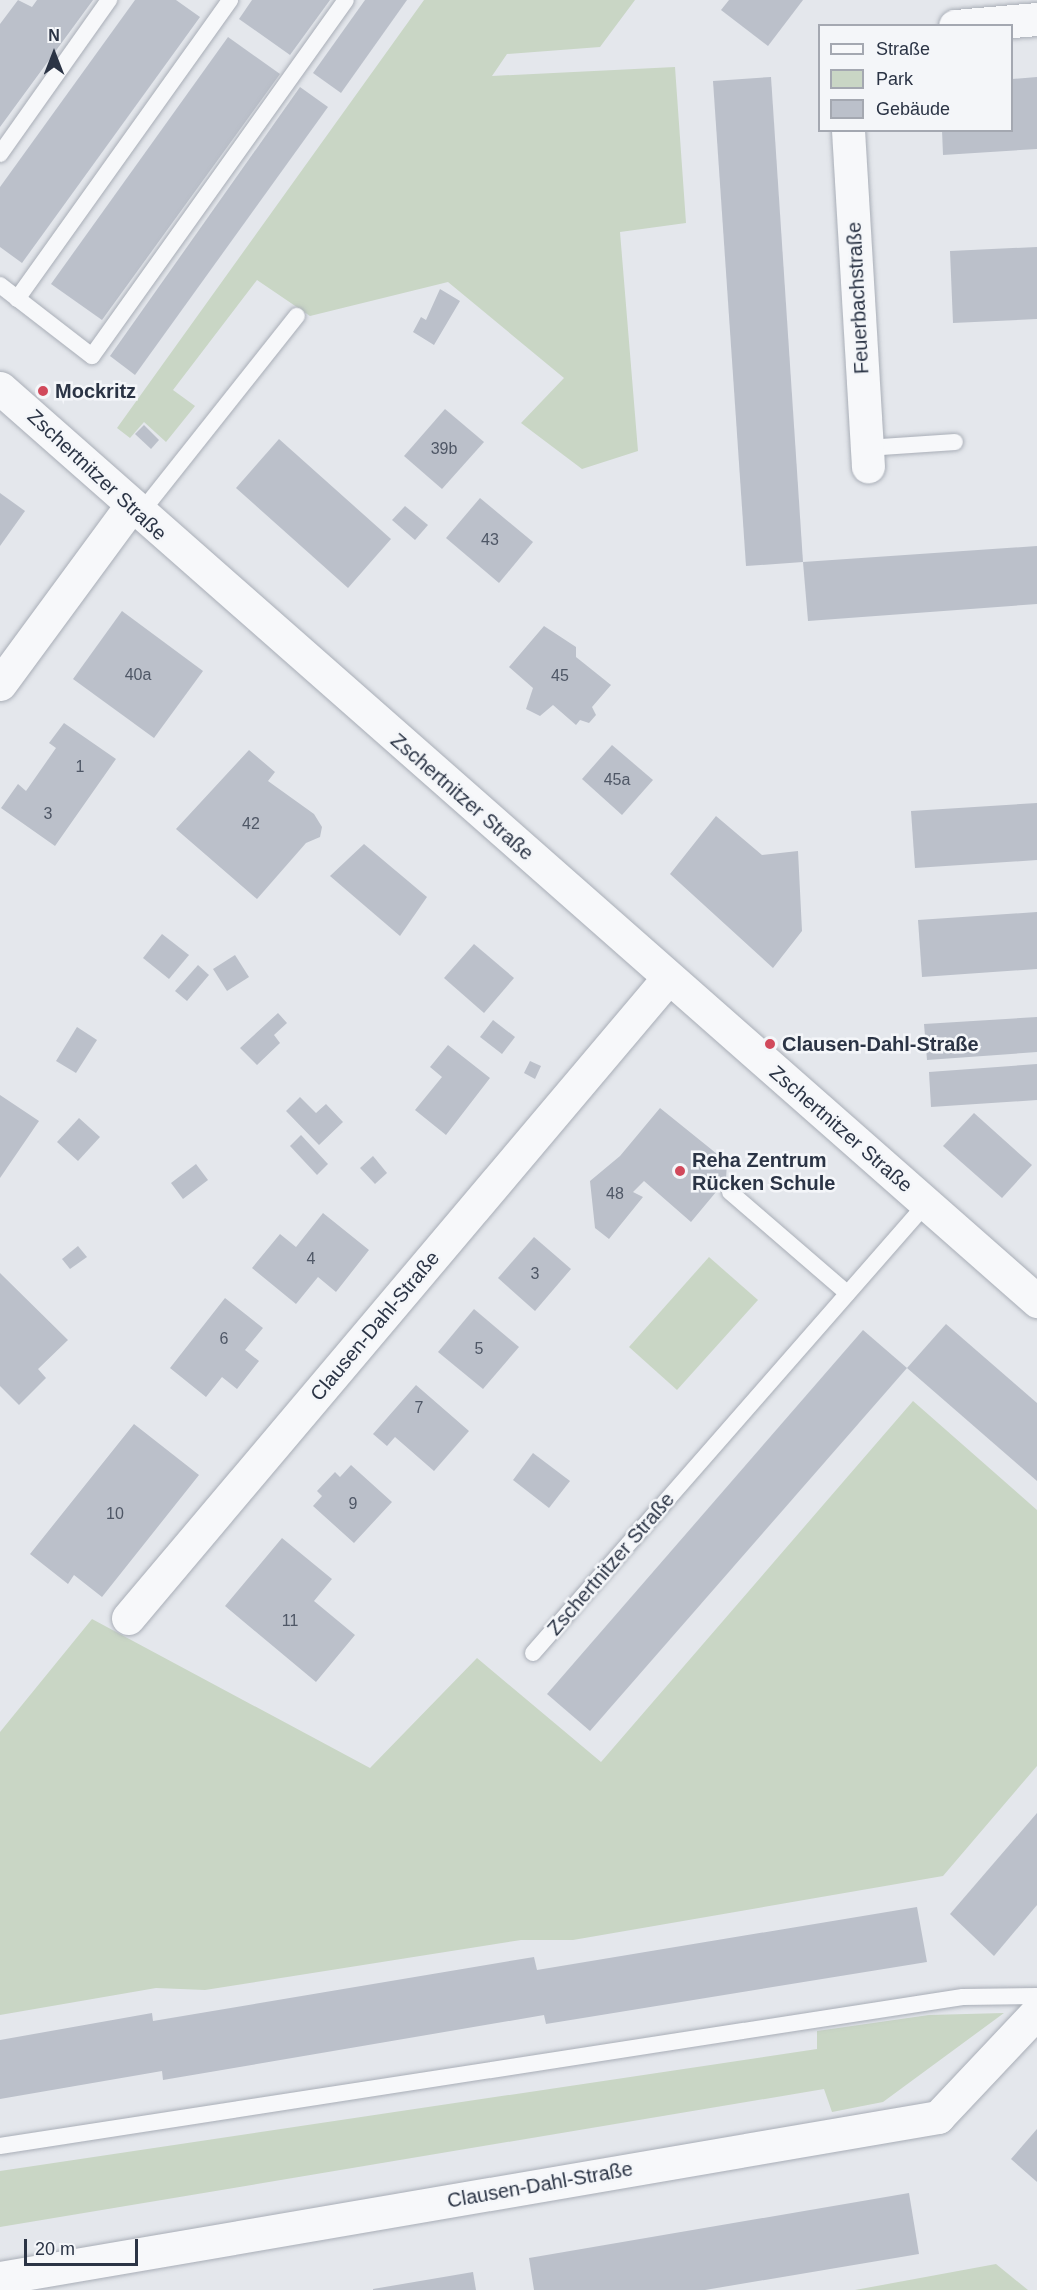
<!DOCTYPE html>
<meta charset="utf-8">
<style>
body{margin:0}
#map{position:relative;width:1037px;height:2290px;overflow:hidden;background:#e4e7ec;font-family:Helvetica,sans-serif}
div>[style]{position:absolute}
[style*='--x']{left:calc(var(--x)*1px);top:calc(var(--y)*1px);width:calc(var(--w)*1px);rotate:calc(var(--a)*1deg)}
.green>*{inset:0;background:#c9d6c5}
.building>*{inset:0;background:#bbc0ca}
.roads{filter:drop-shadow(0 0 2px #a9aeb7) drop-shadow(0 0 2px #a9aeb7)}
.service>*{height:16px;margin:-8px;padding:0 8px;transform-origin:8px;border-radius:8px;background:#f7f8fa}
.minor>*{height:33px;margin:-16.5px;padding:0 16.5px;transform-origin:16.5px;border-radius:16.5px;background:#f7f8fa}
.dots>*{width:16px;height:16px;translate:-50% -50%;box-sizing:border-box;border:3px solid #f4f6f9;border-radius:50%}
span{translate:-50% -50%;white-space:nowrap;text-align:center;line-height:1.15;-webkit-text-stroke:5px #f4f6f9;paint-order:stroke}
.number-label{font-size:16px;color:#4f5766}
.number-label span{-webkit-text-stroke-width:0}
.street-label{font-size:20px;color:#2b3445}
.poi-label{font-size:20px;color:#2b3445;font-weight:700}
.left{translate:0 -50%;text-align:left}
.legend{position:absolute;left:818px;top:24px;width:195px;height:108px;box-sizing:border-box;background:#f4f6f9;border:2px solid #a4a8b1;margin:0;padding:8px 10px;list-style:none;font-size:18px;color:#2b3445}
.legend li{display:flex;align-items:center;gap:12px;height:30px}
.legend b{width:30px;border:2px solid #a4a8b1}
.north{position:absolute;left:24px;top:24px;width:60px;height:60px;-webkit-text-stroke:4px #f4f6f9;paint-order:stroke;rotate:0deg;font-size:16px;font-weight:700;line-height:24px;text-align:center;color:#2b3445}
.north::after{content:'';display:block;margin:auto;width:21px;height:27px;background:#2b3445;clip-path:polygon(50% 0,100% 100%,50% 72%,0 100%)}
.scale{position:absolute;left:24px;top:2239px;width:114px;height:27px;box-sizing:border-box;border:3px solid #2b3445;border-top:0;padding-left:8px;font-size:18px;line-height:21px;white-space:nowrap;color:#2b3445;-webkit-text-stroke:4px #f4f6f9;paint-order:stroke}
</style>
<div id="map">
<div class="green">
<div style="clip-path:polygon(424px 0,635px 0,600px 47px,507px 54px,492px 76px,675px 67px,686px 223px,620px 232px,638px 451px,582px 469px,521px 423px,564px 378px,448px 282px,310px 316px,257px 280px,173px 390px,195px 406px,166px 442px,144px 422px,130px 438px,117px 428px)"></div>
<div style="clip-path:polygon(709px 1257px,758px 1300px,677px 1390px,629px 1347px)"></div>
<div style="clip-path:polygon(913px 1401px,1037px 1510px,1037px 1766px,943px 1876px,573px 1940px,521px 1940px,205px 1990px,156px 1988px,0 2015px,0 1732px,92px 1619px,370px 1768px,477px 1658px,601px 1762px)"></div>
<div style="clip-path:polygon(1004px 2013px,883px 2102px,832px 2112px,824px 2089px,0 2227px,0 2171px,817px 2049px,817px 2031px,929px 2015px)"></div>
<div style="clip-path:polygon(996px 2264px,1028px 2290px,855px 2290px)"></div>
</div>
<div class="building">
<div style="clip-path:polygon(18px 0,32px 7px,37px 0,93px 0,0 127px,0 24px)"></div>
<div style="clip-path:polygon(135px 0,176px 0,200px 17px,22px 263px,0 247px,0 187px)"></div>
<div style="clip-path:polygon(252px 0,330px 0,290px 55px,239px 19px)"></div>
<div style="clip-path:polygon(365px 0,407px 0,341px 93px,313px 73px)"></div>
<div style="clip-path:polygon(729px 0,803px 0,768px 46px,721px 10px)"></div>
<div style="clip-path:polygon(228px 37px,280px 74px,102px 320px,51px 284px)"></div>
<div style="clip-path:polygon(771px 77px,803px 562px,746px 566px,713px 81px)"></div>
<div style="clip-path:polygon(1037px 77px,1037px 149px,943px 155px,942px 130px,1012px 130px,1012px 79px)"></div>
<div style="clip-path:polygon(300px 87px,328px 107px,135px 375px,110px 356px)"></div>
<div style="clip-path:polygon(1037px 247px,1037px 319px,953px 323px,950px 251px)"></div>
<div style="clip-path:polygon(440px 289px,460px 301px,434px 345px,413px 332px,421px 317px,426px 320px)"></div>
<div style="clip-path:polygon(445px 409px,484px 442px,442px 489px,404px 456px)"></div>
<div style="clip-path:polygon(144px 425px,159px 440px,151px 449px,135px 434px)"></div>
<div style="clip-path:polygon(279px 439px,391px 539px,348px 588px,236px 488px)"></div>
<div style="clip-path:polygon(0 493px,25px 511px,0 546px)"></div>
<div style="clip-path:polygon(480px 498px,533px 542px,499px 583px,446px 538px)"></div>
<div style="clip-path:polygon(405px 506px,428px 525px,415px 540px,392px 520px)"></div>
<div style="clip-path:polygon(1037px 546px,1037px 604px,808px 621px,803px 562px)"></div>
<div style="clip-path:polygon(122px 611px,203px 671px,154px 738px,73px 679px)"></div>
<div style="clip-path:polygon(544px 626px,576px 647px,576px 657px,611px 685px,592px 707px,596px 715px,589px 723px,580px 720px,576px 725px,553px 705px,540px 716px,526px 709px,533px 688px,509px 667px)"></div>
<div style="clip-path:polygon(64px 723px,116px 759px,55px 846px,1px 808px,18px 784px,26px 791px,56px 748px,49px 743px)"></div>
<div style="clip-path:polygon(612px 745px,653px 780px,622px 815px,582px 779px)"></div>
<div style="clip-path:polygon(249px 750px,275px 772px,268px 781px,314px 814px,322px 827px,320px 837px,306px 843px,257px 899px,176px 829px)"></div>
<div style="clip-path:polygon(1037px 803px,1037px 860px,915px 868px,911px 811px)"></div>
<div style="clip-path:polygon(716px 816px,762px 855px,798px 851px,802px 931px,773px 968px,670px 874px)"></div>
<div style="clip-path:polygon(364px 844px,427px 897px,400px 936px,330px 876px)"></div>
<div style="clip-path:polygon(1037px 912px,1037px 969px,922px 977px,918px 920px)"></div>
<div style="clip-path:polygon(162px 934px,189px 955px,169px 979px,143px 958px)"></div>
<div style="clip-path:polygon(474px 944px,514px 978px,484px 1013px,444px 978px)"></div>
<div style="clip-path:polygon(235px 955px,249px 977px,227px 991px,213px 969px)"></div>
<div style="clip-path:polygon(198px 965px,209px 975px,187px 1001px,175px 991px)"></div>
<div style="clip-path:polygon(278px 1013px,287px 1023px,274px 1035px,280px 1043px,257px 1065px,240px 1048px)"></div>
<div style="clip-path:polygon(1037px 1017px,1037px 1052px,927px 1060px,924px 1024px)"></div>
<div style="clip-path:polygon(493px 1020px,515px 1037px,502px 1054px,480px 1037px)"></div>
<div style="clip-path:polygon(77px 1027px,97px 1040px,76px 1073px,56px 1061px)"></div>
<div style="clip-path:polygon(448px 1045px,490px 1078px,446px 1135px,415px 1110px,442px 1077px,430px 1067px)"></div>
<div style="clip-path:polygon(530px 1061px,541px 1066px,535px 1079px,524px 1073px)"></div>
<div style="clip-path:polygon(1037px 1064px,1037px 1100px,931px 1107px,929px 1072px)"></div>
<div style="clip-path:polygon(0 1095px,39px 1121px,0 1178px)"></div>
<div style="clip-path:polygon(300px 1097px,316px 1113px,326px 1104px,343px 1122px,319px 1145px,286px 1111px)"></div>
<div style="clip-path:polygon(660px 1108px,727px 1162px,726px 1180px,691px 1222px,644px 1181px,633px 1192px,643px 1197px,609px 1239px,595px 1228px,590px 1181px,620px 1156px)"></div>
<div style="clip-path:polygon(974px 1113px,1032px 1165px,1002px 1198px,943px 1146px)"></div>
<div style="clip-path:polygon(79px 1118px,100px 1137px,78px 1161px,57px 1142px)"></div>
<div style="clip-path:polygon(301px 1135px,328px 1164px,317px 1175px,290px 1146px)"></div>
<div style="clip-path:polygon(373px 1156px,387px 1173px,375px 1184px,360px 1168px)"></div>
<div style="clip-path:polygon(196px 1164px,208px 1180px,183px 1199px,171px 1183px)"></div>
<div style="clip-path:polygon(323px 1213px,369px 1250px,336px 1292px,318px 1277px,296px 1304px,252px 1268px,280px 1234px,296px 1247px)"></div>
<div style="clip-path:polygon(534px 1237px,571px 1269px,535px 1311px,498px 1278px)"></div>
<div style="clip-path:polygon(78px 1246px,87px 1257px,70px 1269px,62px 1259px)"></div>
<div style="clip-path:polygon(0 1273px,68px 1340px,38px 1369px,46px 1378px,19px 1405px,0 1386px)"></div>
<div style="clip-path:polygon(225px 1298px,263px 1328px,245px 1350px,259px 1361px,237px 1389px,222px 1377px,206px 1397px,170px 1368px)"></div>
<div style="clip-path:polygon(474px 1309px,519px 1347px,483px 1389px,438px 1352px)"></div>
<div style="clip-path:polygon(946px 1324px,1037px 1403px,1037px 1481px,907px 1368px)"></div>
<div style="clip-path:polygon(863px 1330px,907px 1368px,590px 1731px,547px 1694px)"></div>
<div style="clip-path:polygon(416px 1385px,469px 1431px,434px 1471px,395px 1437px,387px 1446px,373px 1434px)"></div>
<div style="clip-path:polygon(134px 1424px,199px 1475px,102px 1597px,74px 1575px,68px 1584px,30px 1554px)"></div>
<div style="clip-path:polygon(533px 1453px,570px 1481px,549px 1508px,513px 1480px)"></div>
<div style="clip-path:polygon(351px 1465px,392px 1502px,354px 1543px,313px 1506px,322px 1496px,317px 1491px,335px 1472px,340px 1477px)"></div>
<div style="clip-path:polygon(282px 1538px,332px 1579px,314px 1601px,355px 1635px,316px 1682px,225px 1606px)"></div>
<div style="clip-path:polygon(1037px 1813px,1037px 1905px,994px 1956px,950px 1914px)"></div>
<div style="clip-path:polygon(917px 1907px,927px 1962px,546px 2024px,544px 2015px,163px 2080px,162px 2071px,0 2099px,0 2040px,152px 2013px,153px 2021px,534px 1957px,537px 1970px)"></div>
<div style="clip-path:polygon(1037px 2129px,1037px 2182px,1011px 2159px)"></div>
<div style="clip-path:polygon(909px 2193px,919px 2254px,705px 2290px,534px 2290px,529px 2258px)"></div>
<div style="clip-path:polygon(473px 2272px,476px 2290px,373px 2290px,373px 2289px)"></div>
</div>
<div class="roads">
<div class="service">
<div style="--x:0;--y:154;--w:189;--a:-54.7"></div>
<div style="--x:0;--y:285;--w:116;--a:37.7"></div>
<div style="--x:92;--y:356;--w:437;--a:-54.5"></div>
<div style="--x:17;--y:299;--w:367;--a:-54.5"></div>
<div style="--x:867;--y:448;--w:88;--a:-3.9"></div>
<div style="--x:139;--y:515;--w:254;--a:-51.6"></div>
<div style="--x:730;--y:1192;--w:155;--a:40.8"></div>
<div style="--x:533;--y:1653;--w:597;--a:-48.81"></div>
<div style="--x:0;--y:2146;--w:974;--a:-8.8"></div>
<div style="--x:963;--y:1997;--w:74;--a:-0.8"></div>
</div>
<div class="minor">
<div style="--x:955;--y:26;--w:82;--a:-4.9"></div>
<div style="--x:848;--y:130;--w:337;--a:86.6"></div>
<div style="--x:0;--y:388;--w:1382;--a:41.36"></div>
<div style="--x:0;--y:684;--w:220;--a:-53.7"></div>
<div style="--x:128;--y:1618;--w:837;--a:-49.84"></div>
<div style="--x:0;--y:2278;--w:952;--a:-9.74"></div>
<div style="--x:938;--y:2117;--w:144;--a:-46.7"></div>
</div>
</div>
<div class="dots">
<div style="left:43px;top:391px;background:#d1495b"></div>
<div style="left:770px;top:1044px;background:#d1495b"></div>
<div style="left:680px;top:1171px;background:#d1495b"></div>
</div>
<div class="number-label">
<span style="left:444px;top:449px">39b</span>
<span style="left:490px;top:540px">43</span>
<span style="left:138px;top:675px">40a</span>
<span style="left:560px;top:676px">45</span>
<span style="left:80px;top:767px">1</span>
<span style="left:617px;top:780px">45a</span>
<span style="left:48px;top:814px">3</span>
<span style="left:251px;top:824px">42</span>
<span style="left:615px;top:1194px">48</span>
<span style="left:311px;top:1259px">4</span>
<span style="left:535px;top:1274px">3</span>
<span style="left:224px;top:1339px">6</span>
<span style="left:479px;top:1349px">5</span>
<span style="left:419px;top:1408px">7</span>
<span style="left:353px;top:1504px">9</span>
<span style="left:115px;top:1514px">10</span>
<span style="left:290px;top:1621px">11</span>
</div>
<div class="street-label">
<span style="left:858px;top:298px;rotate:-93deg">Feuerbachstraße</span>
<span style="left:97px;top:475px;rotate:43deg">Zschertnitzer Straße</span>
<span style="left:462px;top:797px;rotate:41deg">Zschertnitzer Straße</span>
<span style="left:841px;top:1129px;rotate:41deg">Zschertnitzer Straße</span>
<span style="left:375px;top:1326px;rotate:-50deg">Clausen-Dahl-Straße</span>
<span style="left:611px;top:1564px;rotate:-49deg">Zschertnitzer Straße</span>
<span style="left:540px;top:2185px;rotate:-10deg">Clausen-Dahl-Straße</span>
</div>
<div class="poi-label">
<span class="left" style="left:55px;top:391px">Mockritz</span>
<span class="left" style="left:782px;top:1044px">Clausen-Dahl-Straße</span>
<span class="left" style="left:692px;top:1172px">Reha Zentrum<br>Rücken Schule</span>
</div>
<ul class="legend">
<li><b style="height:8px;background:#f7f8fa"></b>Straße</li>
<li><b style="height:16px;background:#c9d6c5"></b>Park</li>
<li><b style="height:16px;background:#bbc0ca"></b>Gebäude</li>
</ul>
<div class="north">N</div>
<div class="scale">20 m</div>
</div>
